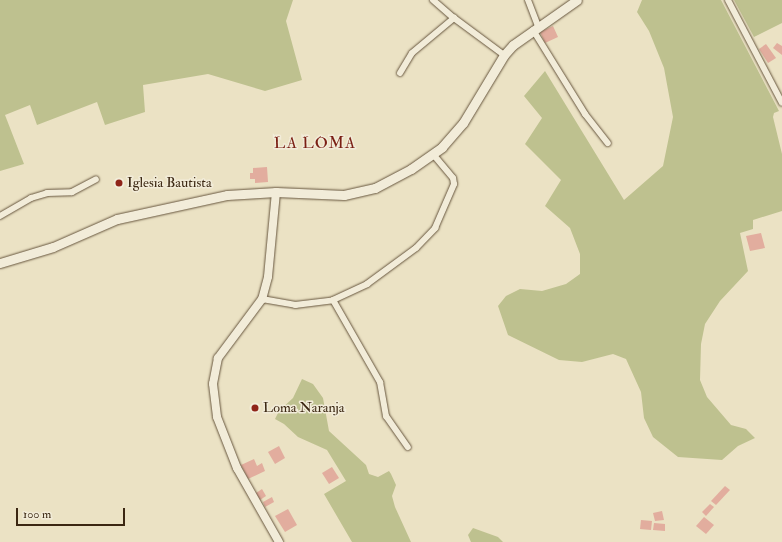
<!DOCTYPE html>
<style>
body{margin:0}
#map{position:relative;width:782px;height:542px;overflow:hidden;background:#ebe2c4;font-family:"IM FELL Double Pica",serif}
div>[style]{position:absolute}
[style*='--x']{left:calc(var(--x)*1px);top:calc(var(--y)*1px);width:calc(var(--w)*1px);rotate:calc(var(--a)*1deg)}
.green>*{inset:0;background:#bec18f}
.building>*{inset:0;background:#e2ad9e}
.roads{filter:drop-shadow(0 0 1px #67563e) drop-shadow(0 0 1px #67563e)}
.minor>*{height:6px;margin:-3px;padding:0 3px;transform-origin:3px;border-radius:3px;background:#f2ecd9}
.tertiary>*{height:8px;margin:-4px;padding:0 4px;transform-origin:4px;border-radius:4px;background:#f2ecd9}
.secondary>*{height:9px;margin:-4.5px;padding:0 4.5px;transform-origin:4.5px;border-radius:4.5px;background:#f2ecd9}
.dots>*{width:11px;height:11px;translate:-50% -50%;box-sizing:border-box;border:2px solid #f2ecd9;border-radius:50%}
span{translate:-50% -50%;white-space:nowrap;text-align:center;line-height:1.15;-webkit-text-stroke:3px #f2ecd9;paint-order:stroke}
.poi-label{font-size:14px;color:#3b2712}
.left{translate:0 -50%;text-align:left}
.quarter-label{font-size:16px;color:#7a1f14;letter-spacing:1px}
.scale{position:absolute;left:16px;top:508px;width:109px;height:18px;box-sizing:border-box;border:2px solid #3b2712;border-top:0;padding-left:5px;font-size:12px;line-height:14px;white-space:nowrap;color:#3b2712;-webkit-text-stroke:3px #f2ecd9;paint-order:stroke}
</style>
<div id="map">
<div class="green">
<div style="clip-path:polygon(0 0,293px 0,286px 21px,302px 80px,265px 91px,208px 74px,143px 85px,145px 112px,105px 125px,97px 102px,37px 125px,30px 105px,5px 115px,24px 164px,0 171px)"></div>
<div style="clip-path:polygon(642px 0,721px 0,779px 111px,774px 113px,773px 117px,782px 154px,782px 211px,753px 220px,753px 229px,740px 233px,748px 271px,720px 301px,705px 324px,701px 344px,700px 380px,707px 397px,731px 425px,746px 429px,755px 438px,738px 446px,722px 460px,678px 457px,653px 437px,644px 418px,641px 392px,626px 359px,613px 354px,582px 362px,559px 360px,508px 335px,498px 306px,506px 296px,520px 289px,542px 291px,566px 284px,580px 274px,580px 254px,570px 228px,545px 206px,561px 180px,525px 144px,542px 118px,524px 96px,545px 71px,624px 200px,663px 166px,673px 117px,664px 68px,649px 31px,637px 12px)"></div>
<div style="clip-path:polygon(734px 0,782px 0,782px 23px,754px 37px)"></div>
<div style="clip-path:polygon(302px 379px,313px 384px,323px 398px,329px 431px,366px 465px,369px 474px,378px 477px,389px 471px,391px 474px,396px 485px,392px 496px,395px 507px,411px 542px,352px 542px,324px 494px,346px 481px,327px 450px,298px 437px,284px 424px,275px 419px,279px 411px,293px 398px)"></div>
<div style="clip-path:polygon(473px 528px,498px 537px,503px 542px,471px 542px,468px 535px)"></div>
</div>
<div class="building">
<div style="clip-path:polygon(553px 26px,558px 37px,545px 43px,540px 32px)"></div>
<div style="clip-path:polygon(777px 43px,782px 46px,782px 55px,773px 48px)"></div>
<div style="clip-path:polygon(766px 44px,776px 58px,768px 63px,759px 49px)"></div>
<div style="clip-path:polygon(267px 167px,268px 182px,255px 183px,255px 179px,250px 179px,250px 173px,253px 173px,253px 168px)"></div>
<div style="clip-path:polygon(761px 233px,765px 248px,750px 251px,746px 236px)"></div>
<div style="clip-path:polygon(279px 446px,285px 458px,275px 464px,268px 452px)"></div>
<div style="clip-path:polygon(254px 459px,257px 466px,262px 463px,265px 471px,248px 479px,241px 465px)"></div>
<div style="clip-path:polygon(332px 467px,339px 478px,329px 484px,322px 473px)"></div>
<div style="clip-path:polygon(725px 486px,730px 490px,716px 505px,711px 501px)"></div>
<div style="clip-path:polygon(262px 489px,266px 496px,260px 500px,256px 493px)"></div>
<div style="clip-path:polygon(272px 497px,274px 502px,265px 507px,263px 502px)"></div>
<div style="clip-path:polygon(710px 504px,714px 507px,706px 516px,702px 512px)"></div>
<div style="clip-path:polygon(288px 509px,297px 525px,285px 532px,275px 516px)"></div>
<div style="clip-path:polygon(662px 511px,664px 520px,655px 521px,653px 513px)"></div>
<div style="clip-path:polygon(704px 517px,714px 525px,706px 534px,696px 526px)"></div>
<div style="clip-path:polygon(641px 520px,652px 521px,651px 530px,640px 529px)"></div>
<div style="clip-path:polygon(654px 523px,665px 524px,665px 531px,653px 530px)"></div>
</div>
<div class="roads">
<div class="minor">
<div style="--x:433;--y:0;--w:28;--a:41"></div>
<div style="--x:528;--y:0;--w:28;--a:69"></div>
<div style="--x:728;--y:0;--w:116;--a:62.3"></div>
<div style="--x:533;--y:30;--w:99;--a:58.2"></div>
<div style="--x:585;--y:114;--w:37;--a:52"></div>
<div style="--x:400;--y:73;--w:23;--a:-59"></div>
<div style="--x:412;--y:53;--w:55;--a:-39.8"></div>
<div style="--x:454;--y:18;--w:62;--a:36.5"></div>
<div style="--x:0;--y:216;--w:36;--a:-30"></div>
<div style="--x:31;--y:198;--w:17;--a:-17"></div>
<div style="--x:47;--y:193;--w:25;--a:-2"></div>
<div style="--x:72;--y:192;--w:27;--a:-28"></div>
<div style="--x:262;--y:299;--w:34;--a:10"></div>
<div style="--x:295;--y:305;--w:38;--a:-7"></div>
<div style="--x:333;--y:300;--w:38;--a:-25"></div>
<div style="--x:367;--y:284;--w:61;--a:-36.3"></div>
<div style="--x:416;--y:248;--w:28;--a:-46"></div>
<div style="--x:435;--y:228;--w:48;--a:-66.6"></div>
<div style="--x:454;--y:184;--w:6;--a:-99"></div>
<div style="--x:453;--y:178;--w:31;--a:-130"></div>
<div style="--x:333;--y:300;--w:95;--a:60.2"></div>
<div style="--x:380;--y:382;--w:35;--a:80"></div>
<div style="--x:386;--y:416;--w:38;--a:55"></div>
</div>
<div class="tertiary">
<div style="--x:276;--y:192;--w:85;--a:95.4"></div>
<div style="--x:268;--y:277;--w:23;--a:105"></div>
<div style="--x:262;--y:299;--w:74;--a:126.7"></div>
<div style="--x:218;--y:358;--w:26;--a:101"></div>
<div style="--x:213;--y:384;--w:33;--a:83"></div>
<div style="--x:217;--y:417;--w:55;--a:68.6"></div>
<div style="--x:237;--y:468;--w:85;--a:60.4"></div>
</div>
<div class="secondary">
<div style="--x:0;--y:263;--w:55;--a:-16.8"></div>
<div style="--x:53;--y:247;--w:70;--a:-23.6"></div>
<div style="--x:117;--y:219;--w:113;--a:-12.3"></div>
<div style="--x:227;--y:195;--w:49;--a:-3.5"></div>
<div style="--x:276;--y:192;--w:68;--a:2.5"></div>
<div style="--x:344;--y:195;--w:32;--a:-13"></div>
<div style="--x:375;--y:188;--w:41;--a:-27.8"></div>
<div style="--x:411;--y:169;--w:38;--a:-35"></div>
<div style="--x:442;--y:147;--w:32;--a:-49"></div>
<div style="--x:463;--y:123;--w:79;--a:-58.9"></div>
<div style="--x:504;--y:55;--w:13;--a:-48"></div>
<div style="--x:513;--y:45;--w:78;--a:-35.1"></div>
</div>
</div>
<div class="dots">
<div style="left:119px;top:183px;background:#8f2418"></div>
<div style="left:255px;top:408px;background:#8f2418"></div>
</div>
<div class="poi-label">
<span class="left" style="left:127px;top:183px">Iglesia Bautista</span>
<span class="left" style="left:263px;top:408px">Loma Naranja</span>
</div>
<div class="quarter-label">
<span style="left:315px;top:143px">LA LOMA</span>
</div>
<div class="scale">100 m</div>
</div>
